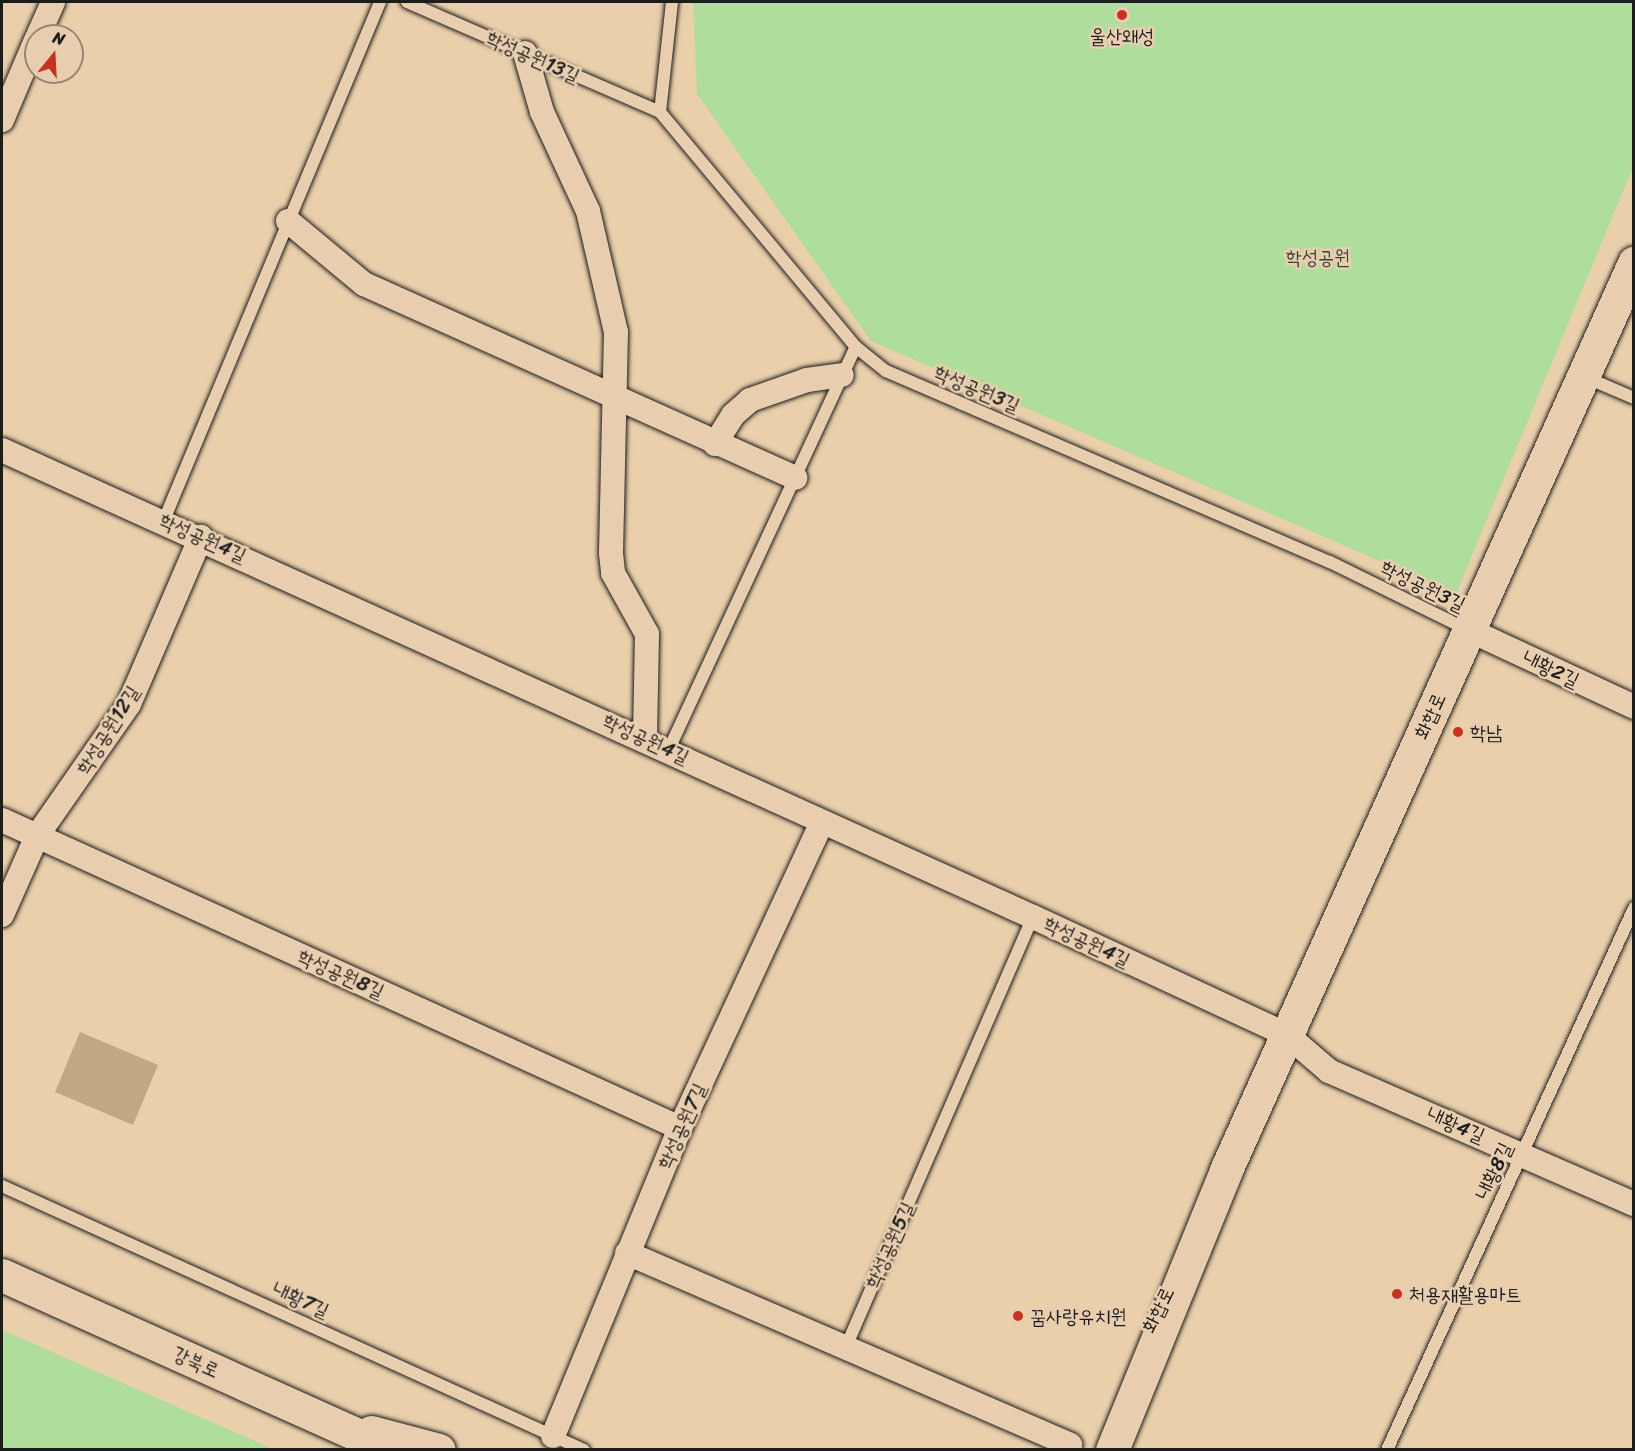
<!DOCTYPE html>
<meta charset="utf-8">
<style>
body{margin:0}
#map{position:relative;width:1635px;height:1451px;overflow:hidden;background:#eacfab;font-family:Sriracha,"Poor Story",sans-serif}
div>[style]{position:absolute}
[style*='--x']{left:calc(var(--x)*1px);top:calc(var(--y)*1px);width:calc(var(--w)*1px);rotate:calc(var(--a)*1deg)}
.green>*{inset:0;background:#aedd9c}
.building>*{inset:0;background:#c1a884}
.roads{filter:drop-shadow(0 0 2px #1c1c1c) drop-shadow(0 0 2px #1c1c1c)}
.lane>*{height:12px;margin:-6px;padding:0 6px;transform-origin:6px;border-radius:6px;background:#e8ceaf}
.street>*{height:24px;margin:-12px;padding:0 12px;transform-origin:12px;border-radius:12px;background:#e8ceaf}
.secondary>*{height:33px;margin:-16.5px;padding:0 16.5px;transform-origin:16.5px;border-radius:16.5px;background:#e8ceaf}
.dots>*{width:16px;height:16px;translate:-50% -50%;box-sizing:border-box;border:3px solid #e8ceaf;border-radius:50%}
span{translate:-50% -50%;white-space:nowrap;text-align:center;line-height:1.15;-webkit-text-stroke:5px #e8ceaf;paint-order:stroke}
.poi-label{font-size:20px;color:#1c1c1c}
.left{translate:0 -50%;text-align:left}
.street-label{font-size:20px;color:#1c1c1c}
.park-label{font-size:20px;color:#394336}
.frame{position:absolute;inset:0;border:3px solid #1c1c1c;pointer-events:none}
.north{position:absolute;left:24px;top:24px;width:60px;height:60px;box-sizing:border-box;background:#e8ceaf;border:2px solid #968774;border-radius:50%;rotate:18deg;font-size:16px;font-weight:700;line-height:24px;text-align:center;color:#1c1c1c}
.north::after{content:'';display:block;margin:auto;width:21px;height:27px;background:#c8321e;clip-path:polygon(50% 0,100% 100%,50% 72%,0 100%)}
</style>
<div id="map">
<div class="green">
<div style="clip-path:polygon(693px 2px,1633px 2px,1633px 167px,1456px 594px,871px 341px,697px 94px)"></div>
<div style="clip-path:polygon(2px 1330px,273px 1449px,2px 1449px)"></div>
</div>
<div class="building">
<div style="clip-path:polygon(80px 1032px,158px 1065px,133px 1125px,55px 1092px)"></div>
</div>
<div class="roads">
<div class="lane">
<div style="--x:407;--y:2;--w:276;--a:23.5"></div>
<div style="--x:672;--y:2;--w:111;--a:96.2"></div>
<div style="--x:660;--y:112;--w:306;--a:50.2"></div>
<div style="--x:856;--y:347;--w:38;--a:39"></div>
<div style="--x:886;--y:371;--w:483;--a:23.3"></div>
<div style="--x:1330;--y:562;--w:154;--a:26.2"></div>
<div style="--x:1585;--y:377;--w:53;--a:23.2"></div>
<div style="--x:164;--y:520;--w:561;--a:-67.36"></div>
<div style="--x:669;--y:749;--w:443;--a:-65.1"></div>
<div style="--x:2;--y:1186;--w:639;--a:24.4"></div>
<div style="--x:845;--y:1349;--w:471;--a:-66.5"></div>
<div style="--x:1387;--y:1450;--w:596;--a:-65.5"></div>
</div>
<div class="street">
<div style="--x:38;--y:36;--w:37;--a:-66"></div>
<div style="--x:525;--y:53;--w:61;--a:73.9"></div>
<div style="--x:542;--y:112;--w:109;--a:65.1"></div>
<div style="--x:588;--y:211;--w:124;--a:77"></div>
<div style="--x:616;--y:332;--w:221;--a:91.3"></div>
<div style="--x:611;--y:553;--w:20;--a:84"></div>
<div style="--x:613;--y:573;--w:70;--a:60.9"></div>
<div style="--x:647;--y:634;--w:104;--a:91.1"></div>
<div style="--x:2;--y:120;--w:87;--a:-67"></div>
<div style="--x:288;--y:221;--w:99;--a:39.7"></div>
<div style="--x:364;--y:284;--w:473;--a:24.2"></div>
<div style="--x:715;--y:444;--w:34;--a:-58"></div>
<div style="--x:733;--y:415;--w:23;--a:-41"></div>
<div style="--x:750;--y:400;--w:60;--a:-19.3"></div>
<div style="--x:807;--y:380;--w:35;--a:-8"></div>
<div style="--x:2;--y:450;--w:1132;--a:24.37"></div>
<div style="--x:1033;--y:917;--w:280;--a:24.9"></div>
<div style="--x:1287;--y:1035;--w:55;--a:40.6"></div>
<div style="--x:1329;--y:1071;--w:333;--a:23.6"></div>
<div style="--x:1469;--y:630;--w:182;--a:25"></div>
<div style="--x:2;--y:820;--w:745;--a:24.43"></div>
<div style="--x:2;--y:915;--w:86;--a:-66.1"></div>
<div style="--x:37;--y:836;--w:161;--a:-55.1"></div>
<div style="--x:129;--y:704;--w:182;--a:-66.7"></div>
<div style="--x:627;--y:1253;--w:483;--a:23.4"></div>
<div style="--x:553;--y:1436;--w:333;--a:-67.6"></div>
<div style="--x:680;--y:1128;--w:337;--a:-65.1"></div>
</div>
<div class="secondary">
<div style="--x:2;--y:1275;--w:427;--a:24.2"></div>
<div style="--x:371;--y:1432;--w:70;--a:14.8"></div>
<div style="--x:1112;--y:1450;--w:302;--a:-67.8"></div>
<div style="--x:1226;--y:1170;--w:995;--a:-65.78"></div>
</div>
</div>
<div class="dots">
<div style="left:1122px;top:15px;background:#c8321e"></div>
<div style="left:1458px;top:732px;background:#c8321e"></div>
<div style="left:1397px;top:1294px;background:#c8321e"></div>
<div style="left:1018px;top:1316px;background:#c8321e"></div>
</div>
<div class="poi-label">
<span style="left:1122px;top:36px">울산왜성</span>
<span class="left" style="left:1470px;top:732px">학남</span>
<span class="left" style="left:1409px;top:1294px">처용재활용마트</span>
<span class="left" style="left:1030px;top:1316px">꿈사랑유치원</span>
</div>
<div class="street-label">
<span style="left:533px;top:57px;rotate:24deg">학성공원13길</span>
<span style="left:977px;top:389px;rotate:23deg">학성공원3길</span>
<span style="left:203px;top:538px;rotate:24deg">학성공원4길</span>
<span style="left:1423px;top:586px;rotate:26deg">학성공원3길</span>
<span style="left:1551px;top:669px;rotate:25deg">내황2길</span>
<span style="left:1430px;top:716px;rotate:-66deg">화합로</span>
<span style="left:108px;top:730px;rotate:-58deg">학성공원12길</span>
<span style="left:646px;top:739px;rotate:25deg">학성공원4길</span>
<span style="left:1087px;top:942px;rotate:25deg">학성공원4길</span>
<span style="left:341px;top:974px;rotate:24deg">학성공원8길</span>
<span style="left:1456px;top:1125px;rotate:23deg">내황4길</span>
<span style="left:682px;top:1126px;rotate:-66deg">학성공원7길</span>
<span style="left:1494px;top:1171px;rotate:-65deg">내황8길</span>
<span style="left:890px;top:1245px;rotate:-66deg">학성공원5길</span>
<span style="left:301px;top:1300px;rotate:24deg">내황7길</span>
<span style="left:1158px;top:1310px;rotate:-64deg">화합로</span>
<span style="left:196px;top:1362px;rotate:24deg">강북로</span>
</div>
<div class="park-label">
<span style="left:1318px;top:257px">학성공원</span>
</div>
<div class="frame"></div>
<div class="north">N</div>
</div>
